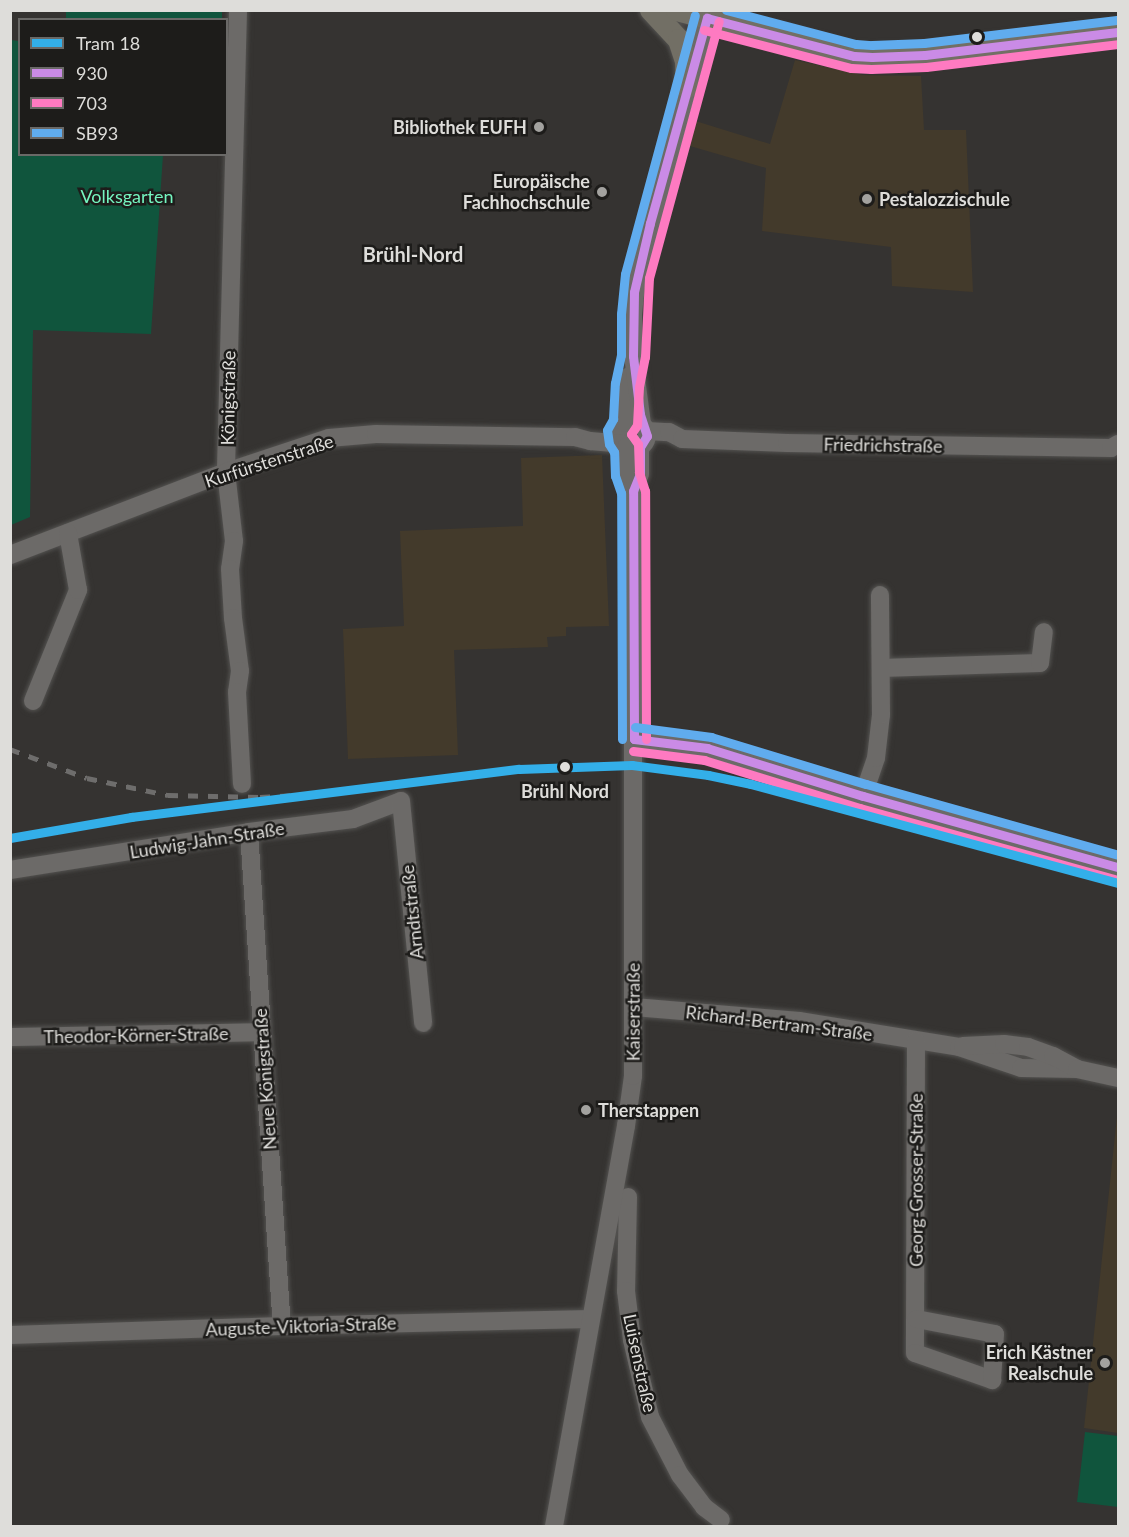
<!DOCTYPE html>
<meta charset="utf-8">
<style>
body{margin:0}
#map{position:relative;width:1129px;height:1537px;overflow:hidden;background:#353331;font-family:Lato,sans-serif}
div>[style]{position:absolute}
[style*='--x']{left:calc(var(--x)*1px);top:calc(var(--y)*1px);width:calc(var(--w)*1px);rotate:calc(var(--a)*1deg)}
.education>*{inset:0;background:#433a2b}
.green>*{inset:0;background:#10553d}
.roads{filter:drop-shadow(0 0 2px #535250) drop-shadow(0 0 2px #535250)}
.minor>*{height:18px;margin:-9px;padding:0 9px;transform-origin:9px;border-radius:9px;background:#6c6a68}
.minor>.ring{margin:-9px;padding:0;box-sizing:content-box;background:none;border:18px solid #6c6a68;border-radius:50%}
.major>*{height:22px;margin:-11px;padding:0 11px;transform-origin:11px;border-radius:11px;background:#726f65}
.rail>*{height:4.5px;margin-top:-2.25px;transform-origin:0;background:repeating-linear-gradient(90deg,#6e6d6c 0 10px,transparent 0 20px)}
.bus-1>*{height:9px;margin:-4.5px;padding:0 4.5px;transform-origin:4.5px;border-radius:4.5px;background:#ca8be6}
.bus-2>*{height:9px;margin:-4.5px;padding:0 4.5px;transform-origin:4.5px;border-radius:4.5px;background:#fe7ac1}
.bus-3>*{height:9px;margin:-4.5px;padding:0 4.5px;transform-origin:4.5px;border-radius:4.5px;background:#60acee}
.tram-1>*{height:9px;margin:-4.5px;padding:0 4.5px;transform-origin:4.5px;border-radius:4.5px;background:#33afe9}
.dots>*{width:16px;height:16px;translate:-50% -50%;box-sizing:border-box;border:3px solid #1d1c1a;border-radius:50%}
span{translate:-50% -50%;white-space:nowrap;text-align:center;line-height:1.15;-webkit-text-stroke:5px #1d1c1a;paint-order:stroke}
.poi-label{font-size:18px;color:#deddda;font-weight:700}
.right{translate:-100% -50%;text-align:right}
.left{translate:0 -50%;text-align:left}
.park-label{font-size:18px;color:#75f6c0}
.street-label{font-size:18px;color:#deddda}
.stop-label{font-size:18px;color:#deddda;font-weight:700}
.neighbourhood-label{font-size:20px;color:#deddda;font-weight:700}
.frame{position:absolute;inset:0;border:12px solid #deddda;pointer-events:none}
.legend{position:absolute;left:18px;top:18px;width:210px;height:138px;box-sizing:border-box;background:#1d1c1a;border:2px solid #6a6967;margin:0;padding:8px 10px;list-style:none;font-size:18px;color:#deddda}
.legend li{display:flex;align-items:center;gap:12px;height:30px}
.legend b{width:30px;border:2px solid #6a6967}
</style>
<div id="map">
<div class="education">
<div style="clip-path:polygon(795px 60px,863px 75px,921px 76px,924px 130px,966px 130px,973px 292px,892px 286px,891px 247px,762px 231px,766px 168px,683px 144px,689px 119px,770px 144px)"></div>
<div style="clip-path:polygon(602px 455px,609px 626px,566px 627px,566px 636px,547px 637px,548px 647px,454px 650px,458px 755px,348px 759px,343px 629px,404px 626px,400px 531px,523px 526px,521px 458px)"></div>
<div style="clip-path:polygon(1118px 1107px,1118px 1433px,1084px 1428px)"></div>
</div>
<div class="green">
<div style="clip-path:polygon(66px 11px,222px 11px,222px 19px,66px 19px)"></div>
<div style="clip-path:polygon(11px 40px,19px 41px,20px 154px,163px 155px,151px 334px,33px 330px,30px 517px,11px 525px)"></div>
<div style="clip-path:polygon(1085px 1432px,1118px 1436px,1118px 1507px,1077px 1502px)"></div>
</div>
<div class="roads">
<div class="minor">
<div style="--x:238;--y:10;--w:462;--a:91.5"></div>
<div style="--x:226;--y:472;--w:69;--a:83.4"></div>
<div style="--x:234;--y:541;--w:28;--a:98"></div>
<div style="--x:230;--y:569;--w:49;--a:86.5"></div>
<div style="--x:233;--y:618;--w:53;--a:82.5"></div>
<div style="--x:240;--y:671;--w:21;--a:98"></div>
<div style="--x:237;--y:692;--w:92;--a:86.9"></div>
<div class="ring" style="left:619px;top:421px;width:10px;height:10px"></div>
<div style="--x:625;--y:423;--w:47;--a:-85.1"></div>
<div style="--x:642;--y:424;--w:69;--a:-97.5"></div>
<div style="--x:633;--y:356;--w:42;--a:-90"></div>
<div style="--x:633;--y:314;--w:38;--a:-84"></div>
<div style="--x:637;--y:276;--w:276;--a:-74.9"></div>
<div style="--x:647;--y:431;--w:22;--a:3"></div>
<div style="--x:669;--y:432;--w:15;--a:28"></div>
<div style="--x:682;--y:439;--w:105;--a:2.2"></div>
<div style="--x:787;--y:443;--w:324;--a:0.9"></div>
<div style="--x:1111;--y:448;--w:8;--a:-30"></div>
<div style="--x:633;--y:491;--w:18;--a:-68"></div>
<div style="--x:640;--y:474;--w:27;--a:-90"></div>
<div style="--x:10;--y:555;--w:231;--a:-21"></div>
<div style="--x:226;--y:472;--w:108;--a:-18.3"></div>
<div style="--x:329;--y:438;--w:47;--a:-4.9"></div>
<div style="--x:376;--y:434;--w:199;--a:0.9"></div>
<div style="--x:575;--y:437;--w:16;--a:15"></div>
<div style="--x:590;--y:441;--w:32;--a:5"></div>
<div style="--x:881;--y:668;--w:159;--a:-1.8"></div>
<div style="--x:1040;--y:663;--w:31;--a:-83"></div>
<div style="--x:33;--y:701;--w:120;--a:-67.9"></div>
<div style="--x:78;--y:590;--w:58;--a:-100"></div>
<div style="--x:634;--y:739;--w:74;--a:7"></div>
<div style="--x:707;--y:748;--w:163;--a:17.1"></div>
<div style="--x:863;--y:796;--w:265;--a:15.6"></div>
<div style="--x:863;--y:796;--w:40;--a:-71.1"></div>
<div style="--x:876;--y:758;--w:43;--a:-83.4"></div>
<div style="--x:881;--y:715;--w:120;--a:-90.5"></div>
<div style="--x:249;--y:832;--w:495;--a:86.2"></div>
<div style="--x:10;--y:870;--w:242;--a:-9"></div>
<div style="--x:249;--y:832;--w:105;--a:-7.1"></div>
<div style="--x:353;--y:819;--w:51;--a:-20.6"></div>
<div style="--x:401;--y:801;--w:223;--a:84.3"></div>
<div style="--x:634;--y:1007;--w:166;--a:4.8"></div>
<div style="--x:799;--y:1021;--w:162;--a:9.2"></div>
<div style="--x:959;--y:1047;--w:65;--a:18.7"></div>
<div style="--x:1021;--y:1068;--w:56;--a:1"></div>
<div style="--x:10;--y:1037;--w:251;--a:-1.1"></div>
<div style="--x:916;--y:1041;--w:312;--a:90.2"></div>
<div style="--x:915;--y:1353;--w:82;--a:19.3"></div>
<div style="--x:992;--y:1380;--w:46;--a:-86.3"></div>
<div style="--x:995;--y:1334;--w:80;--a:-169.2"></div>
<div style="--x:963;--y:1046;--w:41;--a:-2.8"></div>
<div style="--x:1004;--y:1044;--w:24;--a:7"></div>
<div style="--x:1028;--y:1047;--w:27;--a:20"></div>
<div style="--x:1053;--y:1056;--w:27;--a:28"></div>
<div style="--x:1077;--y:1069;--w:42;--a:12.4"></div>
<div style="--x:628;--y:1197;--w:94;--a:91.2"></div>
<div style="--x:626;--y:1291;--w:49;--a:83"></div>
<div style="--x:632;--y:1340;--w:79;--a:76.8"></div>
<div style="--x:650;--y:1417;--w:65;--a:62.7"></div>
<div style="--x:680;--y:1475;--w:40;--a:53"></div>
<div style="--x:704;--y:1507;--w:21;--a:37"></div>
<div style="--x:10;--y:1335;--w:272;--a:-1.9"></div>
<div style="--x:282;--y:1326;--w:309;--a:-1.3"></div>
<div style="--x:554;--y:1526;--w:406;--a:-79.8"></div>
<div style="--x:626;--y:1126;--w:50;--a:-82"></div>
<div style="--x:633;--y:1076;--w:585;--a:-90"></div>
<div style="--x:633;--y:491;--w:18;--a:-109"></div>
<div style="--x:627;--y:474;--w:27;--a:-92"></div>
</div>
<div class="major">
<div style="--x:651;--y:10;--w:41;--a:47"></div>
<div style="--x:679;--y:40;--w:22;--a:72"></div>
<div style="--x:686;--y:61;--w:26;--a:88"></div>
<div style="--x:677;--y:10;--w:183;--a:14.6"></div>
<div style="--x:854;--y:56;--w:18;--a:3"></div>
<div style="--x:872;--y:57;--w:53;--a:-2.2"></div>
<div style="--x:925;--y:55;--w:194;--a:-6.8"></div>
</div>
</div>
<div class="rail">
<div style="--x:10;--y:749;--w:82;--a:20.6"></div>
<div style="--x:87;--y:778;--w:83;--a:11.9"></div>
<div style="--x:168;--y:795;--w:92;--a:1.2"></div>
<div style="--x:260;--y:797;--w:72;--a:-3.2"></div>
</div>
<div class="bus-1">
<div style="--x:707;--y:18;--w:152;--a:14.5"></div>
<div style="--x:854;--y:56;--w:18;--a:3"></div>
<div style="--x:872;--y:57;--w:53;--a:-2.2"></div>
<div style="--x:925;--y:55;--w:194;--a:-6.8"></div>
<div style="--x:634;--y:739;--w:248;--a:-90.2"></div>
<div style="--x:633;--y:491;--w:18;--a:-68"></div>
<div style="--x:640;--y:474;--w:27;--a:-90"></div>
<div style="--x:640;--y:447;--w:13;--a:-58"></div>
<div style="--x:647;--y:436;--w:23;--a:-108"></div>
<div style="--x:640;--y:414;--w:58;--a:-96.9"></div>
<div style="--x:633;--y:356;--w:64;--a:-89.1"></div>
<div style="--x:634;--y:292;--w:71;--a:-76.9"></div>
<div style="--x:650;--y:223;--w:213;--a:-74.5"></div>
<div style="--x:634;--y:739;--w:74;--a:7"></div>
<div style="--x:707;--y:748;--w:163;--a:17.1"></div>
<div style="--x:863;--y:796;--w:265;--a:15.6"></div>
</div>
<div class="bus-2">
<div style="--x:704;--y:30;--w:152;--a:14.5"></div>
<div style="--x:851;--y:68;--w:20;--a:3"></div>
<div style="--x:871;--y:69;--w:55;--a:-2.1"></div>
<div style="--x:926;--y:67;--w:193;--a:-6.8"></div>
<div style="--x:646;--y:739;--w:248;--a:-90.2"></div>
<div style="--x:645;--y:491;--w:20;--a:-108"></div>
<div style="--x:639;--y:472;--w:28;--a:-92"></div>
<div style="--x:638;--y:444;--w:12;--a:-125"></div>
<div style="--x:631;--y:434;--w:11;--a:-56"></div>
<div style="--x:637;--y:425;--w:38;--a:-87"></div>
<div style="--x:639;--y:387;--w:31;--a:-79"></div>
<div style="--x:645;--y:357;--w:79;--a:-87.1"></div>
<div style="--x:649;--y:278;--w:266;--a:-74.8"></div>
<div style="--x:633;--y:751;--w:72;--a:7.2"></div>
<div style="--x:704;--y:760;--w:163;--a:17.1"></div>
<div style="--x:860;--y:808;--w:265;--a:15.6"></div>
</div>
<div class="bus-3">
<div style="--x:726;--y:10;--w:134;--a:14.7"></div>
<div style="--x:856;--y:44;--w:16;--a:4"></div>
<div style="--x:872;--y:45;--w:52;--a:-2.2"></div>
<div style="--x:924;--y:43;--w:194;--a:-6.8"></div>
<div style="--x:635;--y:727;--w:77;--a:7.5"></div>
<div style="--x:711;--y:737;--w:162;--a:16.9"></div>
<div style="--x:866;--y:784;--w:262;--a:15.7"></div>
<div style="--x:622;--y:739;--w:246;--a:-90.2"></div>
<div style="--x:621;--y:493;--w:18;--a:-109"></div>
<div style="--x:615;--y:476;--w:24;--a:-92"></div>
<div style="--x:614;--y:452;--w:9;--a:-122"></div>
<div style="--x:609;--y:444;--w:14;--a:-98"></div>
<div style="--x:607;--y:430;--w:13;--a:-61"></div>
<div style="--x:613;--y:419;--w:36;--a:-87"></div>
<div style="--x:615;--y:383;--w:29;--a:-78"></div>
<div style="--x:621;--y:355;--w:41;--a:-90"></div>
<div style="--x:621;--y:314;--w:40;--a:-84.3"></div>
<div style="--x:625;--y:274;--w:268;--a:-74.9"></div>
</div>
<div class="tram-1">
<div style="--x:10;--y:838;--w:123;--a:-9.8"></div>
<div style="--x:131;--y:817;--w:391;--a:-7.1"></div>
<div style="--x:519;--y:769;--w:113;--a:-2"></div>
<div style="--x:632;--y:765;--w:77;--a:7.5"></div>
<div style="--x:708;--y:775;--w:44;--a:11.8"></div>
<div style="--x:751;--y:784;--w:380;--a:15.1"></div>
</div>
<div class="dots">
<div style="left:977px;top:37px;background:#deddda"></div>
<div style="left:539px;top:127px;background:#a3a29f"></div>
<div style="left:602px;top:192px;background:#a3a29f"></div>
<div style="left:867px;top:199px;background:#a3a29f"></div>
<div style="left:565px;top:767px;background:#deddda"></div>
<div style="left:586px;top:1110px;background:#a3a29f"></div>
<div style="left:1105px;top:1363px;background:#a3a29f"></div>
</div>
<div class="poi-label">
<span class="right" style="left:527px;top:127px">Bibliothek EUFH</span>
<span class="right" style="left:590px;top:192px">Europäische<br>Fachhochschule</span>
<span class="left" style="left:879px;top:199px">Pestalozzischule</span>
<span class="left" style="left:598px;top:1110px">Therstappen</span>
<span class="right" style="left:1093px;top:1363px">Erich Kästner<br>Realschule</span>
</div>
<div class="park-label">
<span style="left:127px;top:196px">Volksgarten</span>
</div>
<div class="street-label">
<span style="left:228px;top:398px;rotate:-89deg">Königstraße</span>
<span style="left:883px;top:445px;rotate:1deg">Friedrichstraße</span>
<span style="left:269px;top:461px;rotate:-18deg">Kurfürstenstraße</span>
<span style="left:207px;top:840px;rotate:-9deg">Ludwig-Jahn-Straße</span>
<span style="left:412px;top:912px;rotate:-96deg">Arndtstraße</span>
<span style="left:633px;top:1012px;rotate:-90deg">Kaiserstraße</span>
<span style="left:779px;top:1023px;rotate:7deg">Richard-Bertram-Straße</span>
<span style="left:136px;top:1035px;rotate:-1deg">Theodor-Körner-Straße</span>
<span style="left:265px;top:1079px;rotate:-94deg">Neue Königstraße</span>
<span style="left:916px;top:1180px;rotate:-90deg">Georg-Grosser-Straße</span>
<span style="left:301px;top:1326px;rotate:-2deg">Auguste-Viktoria-Straße</span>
<span style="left:640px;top:1363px;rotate:78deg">Luisenstraße</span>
</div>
<div class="stop-label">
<span style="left:565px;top:791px">Brühl Nord</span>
</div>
<div class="neighbourhood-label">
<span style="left:413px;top:254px">Brühl-Nord</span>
</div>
<div class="frame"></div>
<ul class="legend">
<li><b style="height:8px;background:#33afe9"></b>Tram 18</li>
<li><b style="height:8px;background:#ca8be6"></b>930</li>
<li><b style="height:8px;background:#fe7ac1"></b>703</li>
<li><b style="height:8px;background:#60acee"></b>SB93</li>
</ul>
</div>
